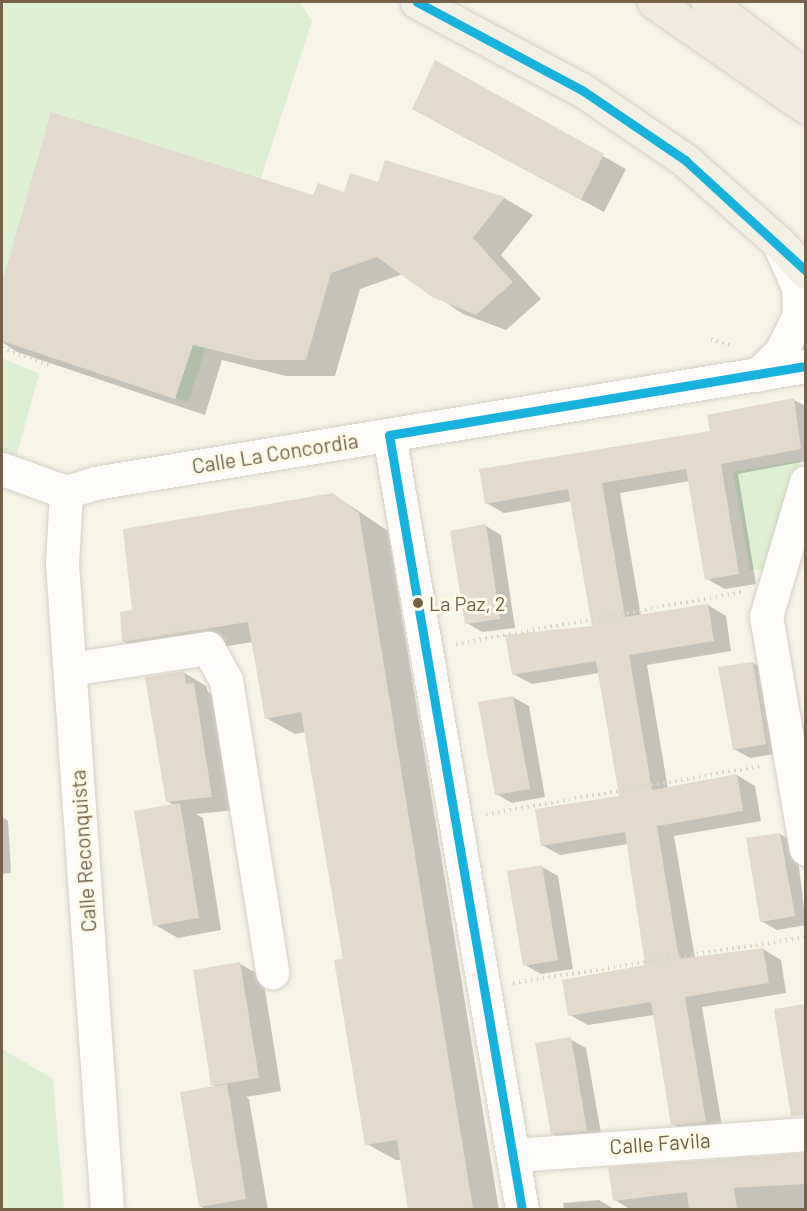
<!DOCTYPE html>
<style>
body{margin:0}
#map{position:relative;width:807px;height:1211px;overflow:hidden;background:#f7f4e8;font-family:Barlow,sans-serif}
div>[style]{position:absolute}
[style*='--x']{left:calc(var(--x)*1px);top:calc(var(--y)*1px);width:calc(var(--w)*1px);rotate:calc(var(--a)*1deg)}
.green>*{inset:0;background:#deefd2}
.shadow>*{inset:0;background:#0003}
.building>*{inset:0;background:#e1dacd}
.path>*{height:4px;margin-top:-2px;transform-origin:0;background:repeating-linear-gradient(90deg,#d9d4cc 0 1.5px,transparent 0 6px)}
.roads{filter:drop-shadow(0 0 2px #d6d1c7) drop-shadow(0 0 2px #d6d1c7)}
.minor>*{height:33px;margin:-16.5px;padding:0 16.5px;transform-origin:16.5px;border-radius:16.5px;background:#fefdfc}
.major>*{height:33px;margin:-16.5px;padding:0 16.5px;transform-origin:16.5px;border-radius:16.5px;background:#f3f0e4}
.highway>*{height:33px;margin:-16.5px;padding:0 16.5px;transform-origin:16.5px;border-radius:16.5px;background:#f1ebe3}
.bus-1>*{height:9px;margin:-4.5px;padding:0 4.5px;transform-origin:4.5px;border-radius:4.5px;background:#19b2dc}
.dots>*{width:16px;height:16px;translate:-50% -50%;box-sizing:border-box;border:3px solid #fffbe9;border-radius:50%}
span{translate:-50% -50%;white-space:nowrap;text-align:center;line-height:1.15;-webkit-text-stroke:6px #fffbe9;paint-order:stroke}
.bus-label{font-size:20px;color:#756148}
.left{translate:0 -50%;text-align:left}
.street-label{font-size:21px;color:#756148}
.frame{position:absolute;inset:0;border:3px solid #756148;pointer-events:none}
</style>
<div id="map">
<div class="green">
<div style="clip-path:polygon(2px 2px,300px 2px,312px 21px,188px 402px,2px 341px)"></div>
<div style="clip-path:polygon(2px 358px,39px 374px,15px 461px,2px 455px)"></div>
<div style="clip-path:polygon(801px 460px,767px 569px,750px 570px,733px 472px)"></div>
<div style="clip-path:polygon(2px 1049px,53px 1079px,64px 1209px,2px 1209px)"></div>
</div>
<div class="shadow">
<div style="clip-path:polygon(436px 62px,626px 169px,604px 212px,436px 122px)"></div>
<div style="clip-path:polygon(52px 114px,314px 197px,345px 194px,379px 184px,504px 198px,533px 215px,501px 255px,541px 299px,506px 330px,463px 314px,403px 274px,360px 289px,335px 376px,286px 376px,222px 360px,205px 415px,17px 352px,2px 342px,2px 289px)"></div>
<div style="clip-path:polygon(794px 400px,806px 406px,806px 461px,738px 474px,756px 584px,725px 589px,707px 579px,690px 481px,620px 493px,641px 616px,708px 605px,726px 616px,731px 651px,647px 665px,668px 789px,737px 775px,755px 786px,761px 821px,674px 836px,695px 958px,763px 949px,781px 960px,786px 993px,702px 1007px,723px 1132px,691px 1134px,673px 1124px,654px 1015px,588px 1025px,570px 1015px,647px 966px,628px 844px,560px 855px,542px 845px,621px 797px,599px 673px,532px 684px,513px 674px,594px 628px,572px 501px,504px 513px,486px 503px,712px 432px)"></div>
<div style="clip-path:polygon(333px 494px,388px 531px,499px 1210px,412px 1210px,401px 1160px,396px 1160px,367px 1144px,345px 960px,306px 732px,295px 734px,266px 718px,253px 642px,152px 658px,123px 641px,133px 612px)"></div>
<div style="clip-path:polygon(486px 526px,501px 535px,515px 628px,482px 632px,467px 623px)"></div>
<div style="clip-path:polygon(753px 663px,769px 672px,781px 753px,750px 758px,734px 749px)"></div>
<div style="clip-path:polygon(183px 672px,206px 686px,208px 692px,216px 697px,235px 810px,196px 814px,203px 818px,221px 930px,178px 938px,155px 925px,175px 806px,167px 801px)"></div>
<div style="clip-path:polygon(513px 697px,529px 706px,545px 797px,512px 803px,496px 794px)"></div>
<div style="clip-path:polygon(2px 817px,8px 821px,11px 873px,2px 874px)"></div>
<div style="clip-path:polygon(780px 834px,796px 843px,806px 925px,777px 930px,761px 921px)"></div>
<div style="clip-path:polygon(542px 867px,558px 876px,573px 969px,541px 974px,525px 965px)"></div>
<div style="clip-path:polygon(240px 964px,263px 977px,281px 1091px,246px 1097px,249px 1099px,268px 1210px,206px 1210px,200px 1206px,216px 1087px,213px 1085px)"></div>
<div style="clip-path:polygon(570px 1039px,586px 1048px,602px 1139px,568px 1142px,552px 1133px)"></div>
<div style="clip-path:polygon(806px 1154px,806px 1208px,631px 1210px,615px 1200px)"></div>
<div style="clip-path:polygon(599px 1200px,616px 1210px,564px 1210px,563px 1203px)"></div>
</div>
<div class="building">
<div style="clip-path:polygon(435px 60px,604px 154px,581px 200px,412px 109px)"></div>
<div style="clip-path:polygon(51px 112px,313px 195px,318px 183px,344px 192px,350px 173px,378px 182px,385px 160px,505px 197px,473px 238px,513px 282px,476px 315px,432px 297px,377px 257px,331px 273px,306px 360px,255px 360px,193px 345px,175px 399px,2px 341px,2px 283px)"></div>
<div style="clip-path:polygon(794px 398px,801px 449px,721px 464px,739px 574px,705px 580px,686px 469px,602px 483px,625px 617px,708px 604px,714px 641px,629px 655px,652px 790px,737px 774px,743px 811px,657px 826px,679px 959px,763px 948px,769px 983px,685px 997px,706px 1122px,671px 1125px,651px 1002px,568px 1016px,562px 980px,645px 965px,625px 832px,541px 846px,535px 809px,619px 796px,596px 661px,512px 675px,505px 635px,592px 626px,568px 489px,485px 504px,479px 469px,710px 431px,707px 415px)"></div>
<div style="clip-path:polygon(333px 493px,359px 513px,473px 1209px,408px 1209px,397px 1140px,365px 1145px,334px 960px,343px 959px,301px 712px,265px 719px,248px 622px,122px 642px,120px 612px,132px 610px,123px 529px)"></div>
<div style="clip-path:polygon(486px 524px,500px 619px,465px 624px,450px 531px)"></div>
<div style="clip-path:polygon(753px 662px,766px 744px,733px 750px,718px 667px)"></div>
<div style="clip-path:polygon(184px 671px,186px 684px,194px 683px,212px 797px,166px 802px,145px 677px)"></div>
<div style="clip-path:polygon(513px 696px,530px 789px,495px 795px,478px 702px)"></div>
<div style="clip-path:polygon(180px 803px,199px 918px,153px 926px,134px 811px)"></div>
<div style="clip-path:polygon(780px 833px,795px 916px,760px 922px,746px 838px)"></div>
<div style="clip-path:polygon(542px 865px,558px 960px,523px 966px,507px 871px)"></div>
<div style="clip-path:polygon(240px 962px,259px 1078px,211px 1086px,193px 970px)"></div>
<div style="clip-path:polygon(806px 1004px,806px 1115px,791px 1116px,774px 1009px)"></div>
<div style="clip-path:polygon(571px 1037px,587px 1131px,551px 1134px,535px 1043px)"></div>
<div style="clip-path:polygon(227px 1084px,246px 1199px,199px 1207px,180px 1092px)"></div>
<div style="clip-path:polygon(806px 1153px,806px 1184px,734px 1188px,737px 1209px,689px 1209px,687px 1192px,613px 1201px,608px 1167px)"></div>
</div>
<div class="path">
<div style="--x:711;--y:339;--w:22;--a:18"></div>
<div style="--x:2;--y:348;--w:51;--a:19.5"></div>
<div style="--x:456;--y:644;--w:290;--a:-10.3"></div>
<div style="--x:486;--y:814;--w:280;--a:-9.9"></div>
<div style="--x:513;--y:983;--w:297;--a:-8.9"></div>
</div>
<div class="roads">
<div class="minor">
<div style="--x:757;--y:375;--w:33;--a:-44"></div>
<div style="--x:781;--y:352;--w:41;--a:-64.1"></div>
<div style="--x:799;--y:315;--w:28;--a:-92"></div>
<div style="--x:798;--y:287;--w:45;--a:-113.7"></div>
<div style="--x:389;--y:435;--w:786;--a:80.26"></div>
<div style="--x:2;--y:469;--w:68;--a:19.8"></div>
<div style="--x:806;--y:482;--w:140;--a:106.6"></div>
<div style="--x:766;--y:616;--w:236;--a:80.3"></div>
<div style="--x:66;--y:492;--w:30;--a:-17"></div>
<div style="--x:95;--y:483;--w:721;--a:-9.34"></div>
<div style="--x:66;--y:492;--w:71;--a:93.2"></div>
<div style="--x:62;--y:563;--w:649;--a:86.02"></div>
<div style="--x:70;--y:669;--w:140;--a:-8.7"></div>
<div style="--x:208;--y:648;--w:37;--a:61"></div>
<div style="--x:226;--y:680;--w:296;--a:81"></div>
<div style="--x:514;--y:1155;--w:293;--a:-4.1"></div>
</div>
<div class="major">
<div style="--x:417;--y:2;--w:187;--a:28.1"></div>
<div style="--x:582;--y:90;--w:125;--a:34.2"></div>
<div style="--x:685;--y:160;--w:124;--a:41.4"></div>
<div style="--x:778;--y:242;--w:41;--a:47"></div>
</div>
<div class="highway">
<div style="--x:654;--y:2;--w:185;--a:34.6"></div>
<div style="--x:708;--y:2;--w:123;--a:37.4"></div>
</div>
</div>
<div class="bus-1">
<div style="--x:417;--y:2;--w:187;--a:28.1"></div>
<div style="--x:582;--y:90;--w:125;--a:34.2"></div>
<div style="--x:685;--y:160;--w:164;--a:42.5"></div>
<div style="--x:522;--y:1210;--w:786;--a:-99.74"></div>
<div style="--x:389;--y:435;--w:423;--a:-9.4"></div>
</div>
<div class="dots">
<div style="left:418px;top:603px;background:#756148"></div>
</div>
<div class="bus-label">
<span class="left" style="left:429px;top:603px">La Paz, 2</span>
</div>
<div class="street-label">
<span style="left:275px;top:453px;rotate:-9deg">Calle La Concordia</span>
<span style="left:83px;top:851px;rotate:-94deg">Calle Reconquista</span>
<span style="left:660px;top:1143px;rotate:-4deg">Calle Favila</span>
</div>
<div class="frame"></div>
</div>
